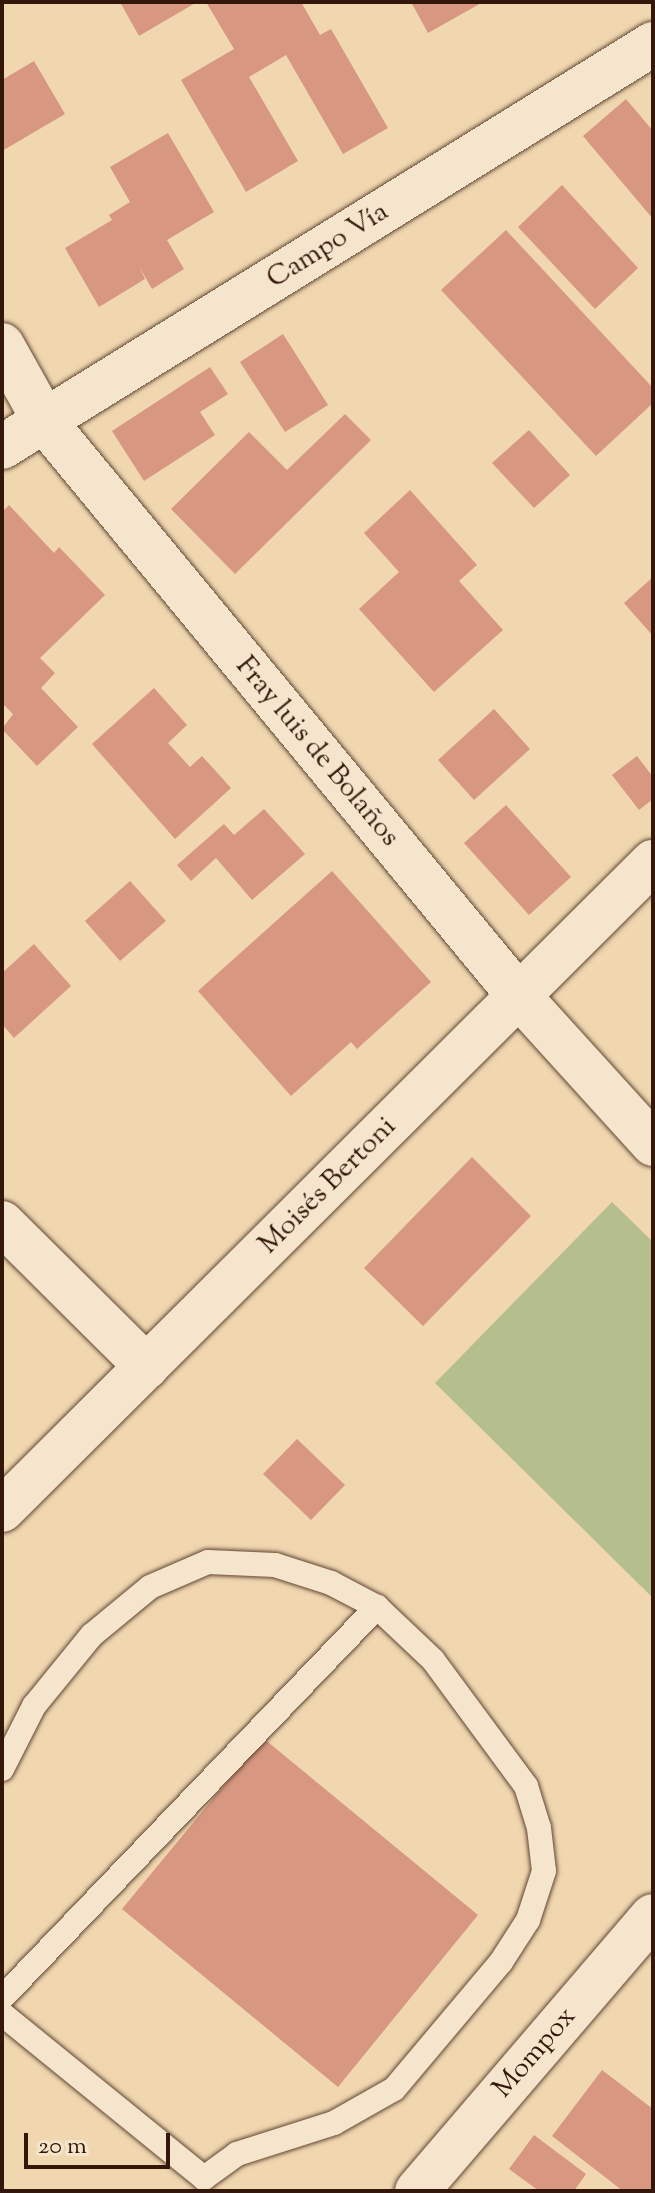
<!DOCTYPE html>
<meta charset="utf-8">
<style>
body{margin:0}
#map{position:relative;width:655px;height:2193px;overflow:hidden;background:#f0d7b0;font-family:"Sorts Mill Goudy",serif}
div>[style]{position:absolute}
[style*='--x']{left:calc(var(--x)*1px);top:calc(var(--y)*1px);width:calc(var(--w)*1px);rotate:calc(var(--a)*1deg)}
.green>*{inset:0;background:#b5bf8e}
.building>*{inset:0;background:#d79781}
.roads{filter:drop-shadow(0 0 2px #624734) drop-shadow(0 0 2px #624734)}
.service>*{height:24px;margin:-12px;padding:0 12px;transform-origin:12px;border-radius:12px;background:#f5e5cc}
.minor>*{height:44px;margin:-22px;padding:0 22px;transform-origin:22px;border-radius:22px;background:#f5e5cc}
span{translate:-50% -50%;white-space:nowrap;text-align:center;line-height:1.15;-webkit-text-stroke:6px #f5e5cc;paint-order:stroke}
.street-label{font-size:28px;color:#33170b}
.frame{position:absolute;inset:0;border:4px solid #33170b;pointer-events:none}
.scale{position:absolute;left:24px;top:2133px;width:146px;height:36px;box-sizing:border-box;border:4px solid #33170b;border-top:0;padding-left:10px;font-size:24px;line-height:28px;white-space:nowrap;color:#33170b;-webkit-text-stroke:6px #f5e5cc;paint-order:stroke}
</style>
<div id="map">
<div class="green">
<div style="clip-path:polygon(612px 1202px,653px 1242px,653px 1598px,435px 1383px)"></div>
</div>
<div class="building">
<div style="clip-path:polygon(120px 2px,197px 2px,139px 36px)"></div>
<div style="clip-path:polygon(206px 2px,301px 2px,320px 35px,331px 29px,388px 128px,343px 154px,286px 55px,249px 77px,298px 161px,246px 192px,181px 80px,234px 49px)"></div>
<div style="clip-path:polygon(411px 2px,483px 2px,428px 33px)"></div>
<div style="clip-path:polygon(34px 61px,65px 114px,2px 151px,2px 80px)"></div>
<div style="clip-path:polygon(626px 99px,653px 131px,653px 219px,583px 136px)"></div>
<div style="clip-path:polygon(168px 133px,214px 212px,167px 240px,184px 269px,152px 289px,140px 268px,145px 279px,99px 307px,65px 248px,112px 220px,109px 215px,130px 202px,110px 167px)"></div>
<div style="clip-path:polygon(562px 185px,638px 268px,595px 309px,518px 227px)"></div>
<div style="clip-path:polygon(506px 230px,653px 388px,653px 403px,596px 456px,441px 290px)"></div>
<div style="clip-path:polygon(283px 334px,328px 405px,285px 432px,240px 362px)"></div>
<div style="clip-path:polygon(210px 367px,228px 394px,200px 412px,215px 435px,144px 481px,112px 431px)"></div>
<div style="clip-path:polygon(345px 414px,371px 440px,235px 574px,171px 509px,249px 432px,287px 470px)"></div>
<div style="clip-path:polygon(529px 430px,570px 475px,534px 508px,492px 463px)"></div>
<div style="clip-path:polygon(410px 490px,477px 565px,459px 581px,503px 630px,434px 692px,359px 609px,399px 572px,364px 533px)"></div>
<div style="clip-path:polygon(9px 505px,54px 553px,59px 547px,105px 595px,40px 658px,55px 673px,41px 688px,78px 727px,37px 766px,2px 729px,13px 714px,2px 703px,2px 512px)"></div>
<div style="clip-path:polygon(653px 577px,653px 636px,624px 603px)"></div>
<div style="clip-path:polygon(154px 688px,187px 725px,168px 743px,190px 767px,202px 756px,231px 788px,175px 839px,92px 744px)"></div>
<div style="clip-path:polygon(494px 709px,530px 749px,474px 800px,438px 760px)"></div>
<div style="clip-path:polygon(637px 756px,653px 777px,653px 799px,639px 810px,612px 775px)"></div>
<div style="clip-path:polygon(506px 805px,571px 877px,529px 915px,464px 843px)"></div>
<div style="clip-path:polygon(264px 809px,305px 854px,252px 900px,216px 858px,191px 881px,177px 865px,224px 824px,234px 835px)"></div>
<div style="clip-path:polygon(332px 871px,431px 982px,357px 1049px,351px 1042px,291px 1096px,198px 991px)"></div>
<div style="clip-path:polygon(130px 881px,166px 921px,120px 961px,85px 921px)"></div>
<div style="clip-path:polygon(34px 944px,71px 986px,14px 1038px,2px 1024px,2px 973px)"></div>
<div style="clip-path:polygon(472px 1157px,531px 1216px,423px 1326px,364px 1268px)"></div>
<div style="clip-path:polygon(297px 1439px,345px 1485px,311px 1520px,263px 1474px)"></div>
<div style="clip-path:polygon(263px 1738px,478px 1915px,338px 2087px,122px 1909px)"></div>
<div style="clip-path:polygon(602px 2070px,653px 2109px,653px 2191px,623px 2191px,552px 2136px)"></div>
<div style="clip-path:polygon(534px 2135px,586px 2174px,574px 2191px,539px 2191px,509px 2169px)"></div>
</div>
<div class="roads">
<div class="service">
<div style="--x:2;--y:1769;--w:71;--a:-63.1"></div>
<div style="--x:34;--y:1706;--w:92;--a:-50.8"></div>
<div style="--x:92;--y:1635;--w:75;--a:-39.6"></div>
<div style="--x:150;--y:1587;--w:63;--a:-23.3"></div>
<div style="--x:208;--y:1562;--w:67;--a:2.6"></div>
<div style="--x:275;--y:1565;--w:59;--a:17.8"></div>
<div style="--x:331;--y:1583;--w:52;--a:27.6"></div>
<div style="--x:377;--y:1607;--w:77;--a:43.4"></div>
<div style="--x:433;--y:1660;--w:157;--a:53.6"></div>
<div style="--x:526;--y:1786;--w:44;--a:72.8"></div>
<div style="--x:539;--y:1828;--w:43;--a:83.4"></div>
<div style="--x:544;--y:1871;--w:52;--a:108.1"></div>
<div style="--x:528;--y:1920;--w:50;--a:122.7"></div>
<div style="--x:501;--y:1962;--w:166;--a:130.1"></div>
<div style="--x:394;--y:2089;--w:69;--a:150.5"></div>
<div style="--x:334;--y:2123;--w:102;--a:162.3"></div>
<div style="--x:237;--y:2154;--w:41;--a:144"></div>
<div style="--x:204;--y:2178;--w:260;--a:-140.9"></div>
<div style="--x:2;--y:1998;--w:542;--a:-46.2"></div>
</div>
<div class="minor">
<div style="--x:2;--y:345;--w:88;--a:60.8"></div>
<div style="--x:45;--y:422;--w:744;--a:50.45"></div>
<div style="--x:519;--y:996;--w:200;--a:47.8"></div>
<div style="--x:2;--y:447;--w:766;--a:-31.76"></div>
<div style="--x:2;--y:1223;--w:204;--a:44.8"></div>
<div style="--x:2;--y:1510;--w:919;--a:-44.87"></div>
<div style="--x:417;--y:2191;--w:362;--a:-49.4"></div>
</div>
</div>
<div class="street-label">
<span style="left:328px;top:246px;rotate:-32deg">Campo Vía</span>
<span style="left:317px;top:752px;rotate:50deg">Fray luis de Bolaños</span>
<span style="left:328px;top:1186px;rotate:-45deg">Moisés Bertoni</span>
<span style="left:535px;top:2053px;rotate:-49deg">Mompox</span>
</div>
<div class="frame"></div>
<div class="scale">20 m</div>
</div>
